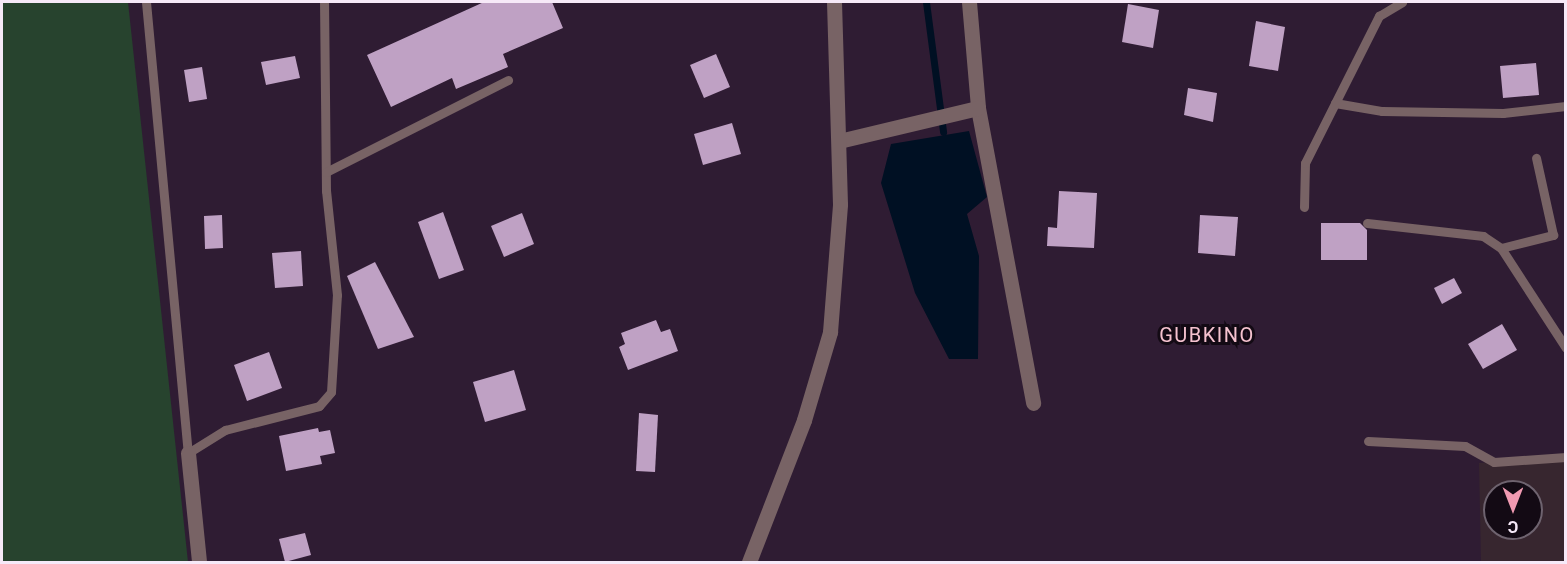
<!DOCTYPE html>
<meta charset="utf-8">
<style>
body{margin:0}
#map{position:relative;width:1567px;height:564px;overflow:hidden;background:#2f1c33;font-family:Roboto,sans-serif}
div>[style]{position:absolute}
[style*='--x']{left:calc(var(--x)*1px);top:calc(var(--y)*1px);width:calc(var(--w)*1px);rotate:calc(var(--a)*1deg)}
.industrial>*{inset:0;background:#37262f}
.green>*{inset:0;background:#27432e}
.water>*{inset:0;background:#001023}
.stream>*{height:7px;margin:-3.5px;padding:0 3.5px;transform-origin:3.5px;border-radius:3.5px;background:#001023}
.building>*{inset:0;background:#bfa1c4}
.lane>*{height:9px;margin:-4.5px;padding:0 4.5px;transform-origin:4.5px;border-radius:4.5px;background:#786365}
.street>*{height:15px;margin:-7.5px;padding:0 7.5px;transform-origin:7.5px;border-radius:7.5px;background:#786365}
span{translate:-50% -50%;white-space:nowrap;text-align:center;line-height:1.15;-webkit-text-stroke:6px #130a14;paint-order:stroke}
.quarter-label{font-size:20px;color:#f5c2cf;letter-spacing:1.5px}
.frame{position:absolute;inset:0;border:3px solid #f6e9f8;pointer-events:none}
.north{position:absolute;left:1483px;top:480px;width:60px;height:60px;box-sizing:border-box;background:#130a14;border:2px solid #6e636f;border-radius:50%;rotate:180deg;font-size:16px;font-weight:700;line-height:24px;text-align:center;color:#f6e9f8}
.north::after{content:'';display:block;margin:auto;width:21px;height:27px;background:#f19ab2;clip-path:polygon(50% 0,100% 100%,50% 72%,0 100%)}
</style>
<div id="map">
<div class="industrial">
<div style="clip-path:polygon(evenodd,1565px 457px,1565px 562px,1481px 562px,1479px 463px,1565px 457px,1495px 492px,1531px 492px,1531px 528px,1495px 528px,1495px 492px)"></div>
</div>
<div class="green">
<div style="clip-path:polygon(2px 2px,128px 2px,188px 562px,2px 562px)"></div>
</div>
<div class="water">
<div style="clip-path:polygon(969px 131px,987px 197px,967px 214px,979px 256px,978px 359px,949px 359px,915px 293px,881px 183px,891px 144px)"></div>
</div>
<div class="stream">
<div style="--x:926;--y:2;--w:131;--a:82.5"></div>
</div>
<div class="building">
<div style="clip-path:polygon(484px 2px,552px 2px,563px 28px,503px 54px,508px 67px,456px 89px,452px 78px,391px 107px,367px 55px)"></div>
<div style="clip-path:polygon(1128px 4px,1159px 10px,1153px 48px,1122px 42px)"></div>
<div style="clip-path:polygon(1256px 21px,1285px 27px,1278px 71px,1249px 66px)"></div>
<div style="clip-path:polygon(716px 54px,730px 87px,704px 98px,690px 65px)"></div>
<div style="clip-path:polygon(295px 56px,300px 78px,266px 85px,261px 62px)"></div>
<div style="clip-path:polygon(1536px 63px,1539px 95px,1503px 98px,1500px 66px)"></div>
<div style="clip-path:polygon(202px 67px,207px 99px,189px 102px,184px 70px)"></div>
<div style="clip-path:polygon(1188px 88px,1217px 93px,1213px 122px,1184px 115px)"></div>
<div style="clip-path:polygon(732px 123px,741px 154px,703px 165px,694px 134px)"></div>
<div style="clip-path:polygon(1059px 191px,1097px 193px,1094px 248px,1047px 246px,1048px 227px,1057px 228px)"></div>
<div style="clip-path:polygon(443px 212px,464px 270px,439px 279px,418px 222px)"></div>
<div style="clip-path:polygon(522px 213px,534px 244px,504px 257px,491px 226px)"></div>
<div style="clip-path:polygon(222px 215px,223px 248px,205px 249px,204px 216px)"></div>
<div style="clip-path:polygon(1200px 215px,1238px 217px,1235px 256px,1198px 253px)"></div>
<div style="clip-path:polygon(1321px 223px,1360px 223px,1367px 230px,1367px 260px,1321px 260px)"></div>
<div style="clip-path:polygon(301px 251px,303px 286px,275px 288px,272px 253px)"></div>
<div style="clip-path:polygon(375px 262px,414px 337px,378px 349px,347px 276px)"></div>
<div style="clip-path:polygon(1454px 278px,1462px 293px,1442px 304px,1434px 288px)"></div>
<div style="clip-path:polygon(656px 320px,661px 332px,670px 329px,678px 351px,628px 370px,619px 347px,625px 344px,621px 333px)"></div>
<div style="clip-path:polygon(1502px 324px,1517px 350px,1483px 369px,1468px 344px)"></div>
<div style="clip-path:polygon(269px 352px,282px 388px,247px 401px,234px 365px)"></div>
<div style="clip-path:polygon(514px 370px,526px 410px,485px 422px,473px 382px)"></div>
<div style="clip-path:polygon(639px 413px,658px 415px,655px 472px,636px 471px)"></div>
<div style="clip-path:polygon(318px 428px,319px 432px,330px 430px,335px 453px,320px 456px,322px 464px,286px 471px,279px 436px)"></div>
<div style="clip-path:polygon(305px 533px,311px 555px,285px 562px,279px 539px)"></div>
</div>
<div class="lane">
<div style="--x:146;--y:2;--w:453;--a:84.7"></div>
<div style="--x:188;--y:453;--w:44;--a:-31.9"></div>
<div style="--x:225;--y:430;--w:97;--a:-14.3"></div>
<div style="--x:319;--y:406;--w:18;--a:-49"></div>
<div style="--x:331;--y:392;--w:97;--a:-86.5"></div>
<div style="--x:337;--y:295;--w:105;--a:-96"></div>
<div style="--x:326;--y:191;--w:189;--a:-90.6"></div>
<div style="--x:1335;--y:103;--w:48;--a:9.7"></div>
<div style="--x:1382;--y:111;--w:121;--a:0.9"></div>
<div style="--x:1503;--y:113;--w:63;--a:-6.3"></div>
<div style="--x:326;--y:172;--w:204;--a:-26.8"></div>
<div style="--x:1304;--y:207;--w:44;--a:-88.7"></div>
<div style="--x:1305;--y:163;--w:165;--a:-63.3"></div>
<div style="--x:1379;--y:16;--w:27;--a:-31"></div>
<div style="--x:1367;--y:223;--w:117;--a:6.4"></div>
<div style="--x:1483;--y:236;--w:22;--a:34"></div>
<div style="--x:1501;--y:248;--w:119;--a:57"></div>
<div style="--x:1501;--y:248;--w:54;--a:-14"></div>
<div style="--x:1553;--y:235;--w:79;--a:-102.4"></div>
<div style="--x:1368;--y:441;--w:97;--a:3"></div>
<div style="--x:1465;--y:446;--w:33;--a:29"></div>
<div style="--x:1494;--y:462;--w:72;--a:-4"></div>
</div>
<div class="street">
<div style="--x:969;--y:2;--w:106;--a:85.1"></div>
<div style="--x:978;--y:108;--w:300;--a:79.4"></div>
<div style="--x:839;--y:141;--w:143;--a:-13.4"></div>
<div style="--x:188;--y:453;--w:110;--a:84.2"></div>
<div style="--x:749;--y:562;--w:152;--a:-68.8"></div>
<div style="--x:804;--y:420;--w:92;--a:-73.5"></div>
<div style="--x:830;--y:332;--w:128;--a:-85.5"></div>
<div style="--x:840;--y:204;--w:202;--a:-91.7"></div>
</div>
<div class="quarter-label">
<span style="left:1207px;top:335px">GUBKINO</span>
</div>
<div class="frame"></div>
<div class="north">С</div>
</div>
